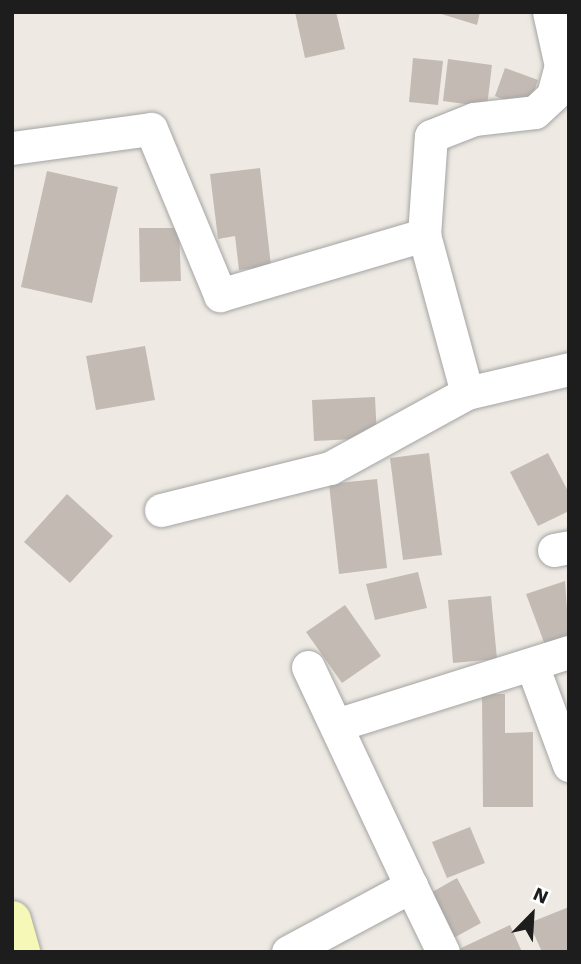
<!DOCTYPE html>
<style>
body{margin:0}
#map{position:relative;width:581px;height:964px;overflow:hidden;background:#eeeae3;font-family:"Work Sans",sans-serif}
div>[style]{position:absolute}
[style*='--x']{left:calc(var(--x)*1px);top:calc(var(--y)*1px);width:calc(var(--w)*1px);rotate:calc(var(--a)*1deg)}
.building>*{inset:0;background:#c3bab3}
.roads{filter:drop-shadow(0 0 2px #a4a4a4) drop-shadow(0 0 2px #a4a4a4)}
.minor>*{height:33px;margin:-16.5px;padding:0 16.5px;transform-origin:16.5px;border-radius:16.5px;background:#fff}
.secondary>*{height:38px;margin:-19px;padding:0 19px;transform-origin:19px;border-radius:19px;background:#f5f8b7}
span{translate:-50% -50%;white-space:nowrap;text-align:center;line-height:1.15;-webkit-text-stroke:5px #fff;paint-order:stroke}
.frame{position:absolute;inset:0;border:14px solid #1d1d1d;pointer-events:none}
.north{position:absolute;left:497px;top:880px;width:70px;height:70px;-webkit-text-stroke:5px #fff;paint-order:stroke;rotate:24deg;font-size:19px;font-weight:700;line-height:28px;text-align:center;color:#1d1d1d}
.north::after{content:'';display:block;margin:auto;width:24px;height:32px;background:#1d1d1d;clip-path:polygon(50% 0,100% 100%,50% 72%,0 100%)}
</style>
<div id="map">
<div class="building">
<div style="clip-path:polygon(295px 12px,336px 12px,345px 49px,305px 58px)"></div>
<div style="clip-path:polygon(435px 12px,480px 12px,477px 25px)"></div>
<div style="clip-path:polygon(413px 58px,443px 61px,438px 105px,409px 102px)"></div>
<div style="clip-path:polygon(448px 59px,492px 65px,487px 107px,443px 101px)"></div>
<div style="clip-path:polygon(505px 68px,538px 80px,528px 109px,495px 96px)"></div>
<div style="clip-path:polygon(260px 168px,271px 266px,239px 270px,235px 236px,218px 239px,210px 174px)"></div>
<div style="clip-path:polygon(47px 171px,118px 187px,92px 303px,21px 287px)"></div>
<div style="clip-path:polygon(139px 228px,179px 228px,181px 281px,140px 282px)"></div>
<div style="clip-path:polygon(145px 346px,155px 400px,96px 410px,86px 356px)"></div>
<div style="clip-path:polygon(375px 397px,377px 438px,314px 441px,312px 400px)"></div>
<div style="clip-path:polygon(429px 453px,442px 555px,403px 560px,390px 458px)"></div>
<div style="clip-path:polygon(548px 453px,569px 493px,569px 511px,538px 526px,510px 472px)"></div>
<div style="clip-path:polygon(377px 479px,387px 568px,339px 574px,329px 484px)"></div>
<div style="clip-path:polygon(67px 494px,113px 536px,70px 583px,24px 542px)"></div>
<div style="clip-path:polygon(418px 572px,427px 608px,375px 620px,366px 584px)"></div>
<div style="clip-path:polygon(565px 581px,569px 637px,545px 645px,526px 594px)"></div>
<div style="clip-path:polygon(491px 596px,497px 659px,453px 663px,448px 600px)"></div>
<div style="clip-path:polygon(345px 605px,381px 656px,342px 683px,306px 632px)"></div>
<div style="clip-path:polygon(482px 694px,505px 694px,505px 733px,533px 732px,533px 807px,483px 807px)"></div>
<div style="clip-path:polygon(470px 827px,485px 863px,447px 878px,432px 842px)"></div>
<div style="clip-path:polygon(457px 878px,481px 923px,450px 940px,427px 895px)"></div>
<div style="clip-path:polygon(569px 907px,569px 952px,542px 952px,529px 923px)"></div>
<div style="clip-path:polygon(510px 925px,522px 952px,460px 952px,459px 949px)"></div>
</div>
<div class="roads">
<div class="minor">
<div style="--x:12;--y:148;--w:140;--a:-7.8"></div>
<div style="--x:151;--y:129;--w:180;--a:67.4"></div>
<div style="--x:220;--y:295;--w:213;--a:-16.4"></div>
<div style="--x:467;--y:393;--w:164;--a:-105.2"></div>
<div style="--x:424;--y:235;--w:99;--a:-86"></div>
<div style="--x:431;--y:136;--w:46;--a:-21.6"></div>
<div style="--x:474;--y:119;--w:61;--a:-6.5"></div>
<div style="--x:535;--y:112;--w:25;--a:-43"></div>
<div style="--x:553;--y:95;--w:30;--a:-75"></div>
<div style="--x:561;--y:66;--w:55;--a:-102.5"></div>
<div style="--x:161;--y:510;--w:174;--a:-14"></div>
<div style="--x:330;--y:468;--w:156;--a:-28.7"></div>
<div style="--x:467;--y:393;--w:105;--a:-13.2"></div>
<div style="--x:554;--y:550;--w:15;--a:-11"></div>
<div style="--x:532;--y:665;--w:107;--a:69.7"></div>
<div style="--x:308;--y:667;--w:242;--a:64.8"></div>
<div style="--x:336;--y:725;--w:244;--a:-17.4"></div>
<div style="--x:288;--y:952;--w:140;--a:-28.2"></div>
<div style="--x:411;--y:886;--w:73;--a:64.1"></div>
</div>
<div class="secondary">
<div style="--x:12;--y:920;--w:33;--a:74"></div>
</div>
</div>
<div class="frame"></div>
<div class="north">N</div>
</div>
